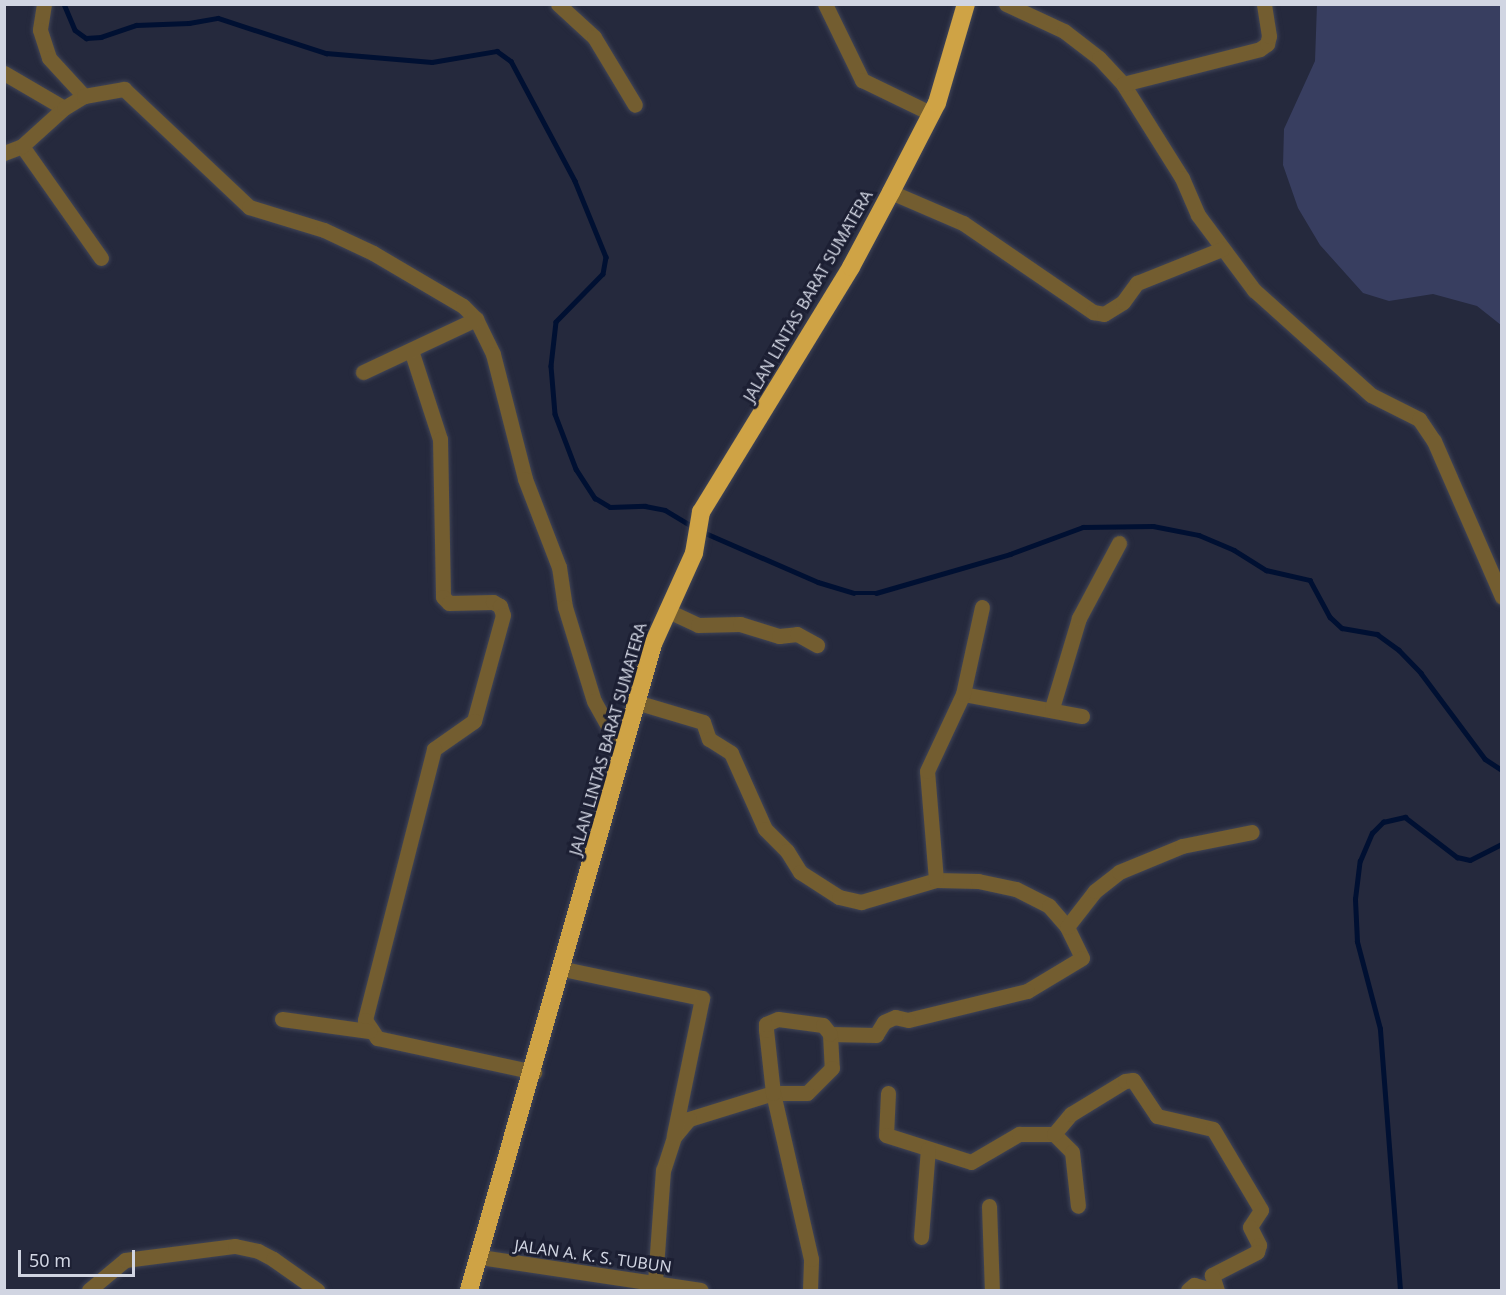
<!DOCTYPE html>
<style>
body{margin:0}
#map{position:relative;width:1506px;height:1295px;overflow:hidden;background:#25293d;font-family:"Noto Sans",sans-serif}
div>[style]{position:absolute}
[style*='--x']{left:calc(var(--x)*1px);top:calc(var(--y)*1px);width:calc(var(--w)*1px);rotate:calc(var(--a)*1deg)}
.green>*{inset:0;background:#383e60}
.stream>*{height:4.5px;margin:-2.25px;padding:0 2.25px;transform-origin:2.25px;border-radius:2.25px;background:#001032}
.roads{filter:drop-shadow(0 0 2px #414557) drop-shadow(0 0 2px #414557)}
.minor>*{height:15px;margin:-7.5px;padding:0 7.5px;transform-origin:7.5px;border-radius:7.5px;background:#735d30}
.highway>*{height:18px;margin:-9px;padding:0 9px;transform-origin:9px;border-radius:9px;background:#cfa345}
span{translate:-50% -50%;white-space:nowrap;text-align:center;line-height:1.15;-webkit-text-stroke:6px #1c1f33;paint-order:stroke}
.street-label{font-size:16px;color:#d1d5e2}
.frame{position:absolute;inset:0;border:6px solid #d1d5e2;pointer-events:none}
.scale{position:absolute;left:18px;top:1250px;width:117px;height:27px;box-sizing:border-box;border:3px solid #d1d5e2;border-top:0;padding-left:8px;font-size:18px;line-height:21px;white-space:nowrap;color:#d1d5e2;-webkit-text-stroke:4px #1c1f33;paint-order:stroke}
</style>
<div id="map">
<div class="green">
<div style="clip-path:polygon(1317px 4px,1501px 5px,1501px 325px,1477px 306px,1433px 294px,1389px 301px,1363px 293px,1320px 245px,1298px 208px,1283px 165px,1284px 129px,1315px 61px)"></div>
</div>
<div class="stream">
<div style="--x:64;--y:4;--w:28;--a:67"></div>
<div style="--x:75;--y:30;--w:14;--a:36"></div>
<div style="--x:86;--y:38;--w:15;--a:-4"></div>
<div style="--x:101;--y:37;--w:37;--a:-19"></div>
<div style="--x:136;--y:25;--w:53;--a:-2.2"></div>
<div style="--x:189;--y:23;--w:29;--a:-10"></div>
<div style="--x:218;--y:18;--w:114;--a:18"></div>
<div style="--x:326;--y:53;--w:106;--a:4.9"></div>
<div style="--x:432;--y:62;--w:66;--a:-9.6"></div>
<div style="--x:497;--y:51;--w:17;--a:36"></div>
<div style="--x:511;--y:61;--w:136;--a:61.9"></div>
<div style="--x:575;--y:181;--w:82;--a:67.8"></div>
<div style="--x:606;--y:257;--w:17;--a:100"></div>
<div style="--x:603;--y:274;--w:67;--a:134.4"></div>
<div style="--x:556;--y:322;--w:44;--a:96.5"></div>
<div style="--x:551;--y:366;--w:48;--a:85.2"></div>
<div style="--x:555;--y:414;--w:59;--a:69.1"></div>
<div style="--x:576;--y:469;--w:35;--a:57"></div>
<div style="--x:595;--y:498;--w:17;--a:31"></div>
<div style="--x:610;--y:507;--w:35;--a:-2"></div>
<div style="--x:645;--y:506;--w:20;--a:11"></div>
<div style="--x:665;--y:510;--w:33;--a:31"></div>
<div style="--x:703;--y:532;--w:125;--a:23.5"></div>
<div style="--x:818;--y:582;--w:37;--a:17"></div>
<div style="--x:853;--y:593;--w:23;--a:0"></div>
<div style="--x:876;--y:593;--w:140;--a:-16.2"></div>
<div style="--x:1010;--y:554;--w:78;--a:-20.3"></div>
<div style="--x:1083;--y:527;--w:70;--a:-0.8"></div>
<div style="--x:1153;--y:526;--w:47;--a:11.1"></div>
<div style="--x:1199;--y:535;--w:38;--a:23"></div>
<div style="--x:1234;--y:550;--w:38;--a:32"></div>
<div style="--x:1266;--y:570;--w:45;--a:12.8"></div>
<div style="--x:1310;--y:580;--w:42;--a:61.6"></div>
<div style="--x:1330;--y:617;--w:16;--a:43"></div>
<div style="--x:1342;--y:628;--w:36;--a:10"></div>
<div style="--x:1377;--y:634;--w:27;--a:36"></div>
<div style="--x:1399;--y:650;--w:32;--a:46"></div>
<div style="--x:1421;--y:673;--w:107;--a:53.3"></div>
<div style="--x:1485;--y:759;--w:20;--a:33"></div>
<div style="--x:1400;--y:1290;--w:262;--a:-94.4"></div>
<div style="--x:1380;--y:1029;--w:90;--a:-104.8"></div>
<div style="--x:1357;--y:942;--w:43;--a:-92.7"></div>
<div style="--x:1355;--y:899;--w:38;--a:-83"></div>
<div style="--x:1360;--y:861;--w:30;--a:-67"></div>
<div style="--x:1372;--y:833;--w:16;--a:-45"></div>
<div style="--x:1383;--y:822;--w:23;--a:-13"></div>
<div style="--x:1405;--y:817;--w:66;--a:37.6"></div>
<div style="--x:1457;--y:857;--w:13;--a:13"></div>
<div style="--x:1470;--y:860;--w:36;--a:-27"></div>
</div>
<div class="roads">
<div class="minor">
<div style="--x:44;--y:4;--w:26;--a:99"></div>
<div style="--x:40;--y:30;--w:29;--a:72"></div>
<div style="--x:49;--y:58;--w:52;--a:47.4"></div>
<div style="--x:558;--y:4;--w:49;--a:42.5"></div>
<div style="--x:594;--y:37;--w:79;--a:58.9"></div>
<div style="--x:825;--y:4;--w:85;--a:64"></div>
<div style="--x:862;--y:80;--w:78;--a:25.9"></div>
<div style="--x:1006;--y:4;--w:64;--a:25"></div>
<div style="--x:1064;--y:31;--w:44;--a:37.6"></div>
<div style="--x:1099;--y:58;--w:35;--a:47"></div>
<div style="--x:1123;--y:84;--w:111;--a:57.9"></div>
<div style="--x:1182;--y:178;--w:40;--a:66.6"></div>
<div style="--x:1198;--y:215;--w:94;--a:53.3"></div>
<div style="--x:1254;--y:290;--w:157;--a:41.9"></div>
<div style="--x:1371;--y:395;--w:54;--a:26.6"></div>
<div style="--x:1419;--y:419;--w:27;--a:56"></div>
<div style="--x:1434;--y:441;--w:170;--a:66.4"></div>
<div style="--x:4;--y:73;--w:69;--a:30.3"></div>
<div style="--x:1123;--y:84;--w:141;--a:-14.3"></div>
<div style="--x:1260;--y:49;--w:9;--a:-36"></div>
<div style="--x:1267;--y:44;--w:8;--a:-76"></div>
<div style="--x:1269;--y:36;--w:32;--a:-99"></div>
<div style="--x:22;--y:146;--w:137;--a:54.8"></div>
<div style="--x:4;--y:153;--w:19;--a:-21"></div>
<div style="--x:22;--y:146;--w:57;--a:-42.1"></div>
<div style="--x:64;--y:108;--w:23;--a:-31"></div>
<div style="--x:84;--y:96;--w:41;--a:-9.9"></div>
<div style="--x:124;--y:89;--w:172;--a:43.3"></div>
<div style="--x:249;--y:207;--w:78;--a:17"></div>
<div style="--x:324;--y:230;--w:54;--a:25.1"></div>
<div style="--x:373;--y:253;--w:104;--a:30.5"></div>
<div style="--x:463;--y:306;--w:18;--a:45"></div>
<div style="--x:476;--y:319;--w:39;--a:64"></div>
<div style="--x:493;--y:354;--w:129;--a:75.6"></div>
<div style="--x:525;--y:479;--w:94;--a:68.9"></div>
<div style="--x:559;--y:567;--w:40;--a:81.5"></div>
<div style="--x:565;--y:607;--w:98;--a:72.9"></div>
<div style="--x:594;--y:701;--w:60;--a:60.9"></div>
<div style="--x:891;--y:192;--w:78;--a:23.3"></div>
<div style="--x:963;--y:223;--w:158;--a:34.4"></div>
<div style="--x:1093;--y:312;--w:11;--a:10"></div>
<div style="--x:1104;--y:314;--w:22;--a:-32"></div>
<div style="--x:1123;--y:302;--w:24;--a:-54"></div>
<div style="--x:1137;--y:283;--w:92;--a:-21.8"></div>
<div style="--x:411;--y:350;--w:94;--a:72"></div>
<div style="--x:440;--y:439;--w:158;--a:88.9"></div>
<div style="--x:443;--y:597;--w:8;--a:45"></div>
<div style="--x:449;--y:603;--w:44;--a:-1.3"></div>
<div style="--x:493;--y:602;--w:8;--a:30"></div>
<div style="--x:500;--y:606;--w:9;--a:72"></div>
<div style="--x:503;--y:615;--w:110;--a:105.3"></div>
<div style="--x:474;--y:721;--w:49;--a:145"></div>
<div style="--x:434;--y:749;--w:280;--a:104.3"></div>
<div style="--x:365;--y:1020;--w:22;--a:56"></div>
<div style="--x:377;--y:1038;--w:161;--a:12.2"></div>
<div style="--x:363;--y:372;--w:125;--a:-25.1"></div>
<div style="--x:666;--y:610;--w:35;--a:25"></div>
<div style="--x:698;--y:625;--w:42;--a:-1.4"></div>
<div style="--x:740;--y:624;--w:41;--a:17.1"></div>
<div style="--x:779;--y:636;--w:18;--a:-6"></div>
<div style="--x:797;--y:634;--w:23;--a:29"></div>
<div style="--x:963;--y:694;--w:121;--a:10.5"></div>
<div style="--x:636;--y:702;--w:70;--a:16.6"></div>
<div style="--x:703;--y:722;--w:18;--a:71"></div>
<div style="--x:709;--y:739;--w:26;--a:32"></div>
<div style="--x:731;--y:753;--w:83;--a:65.9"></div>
<div style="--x:765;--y:829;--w:31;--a:45"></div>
<div style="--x:787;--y:851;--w:25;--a:58"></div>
<div style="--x:800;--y:872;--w:46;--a:32.7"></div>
<div style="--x:839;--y:897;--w:23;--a:13"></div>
<div style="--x:861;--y:902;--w:78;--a:-16.3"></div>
<div style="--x:936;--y:880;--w:42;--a:1.4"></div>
<div style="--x:978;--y:881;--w:39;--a:12"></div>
<div style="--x:1016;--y:889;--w:37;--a:27"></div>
<div style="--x:1049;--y:906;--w:28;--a:49"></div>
<div style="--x:1067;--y:927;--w:34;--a:64"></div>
<div style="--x:1082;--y:958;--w:64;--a:149"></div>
<div style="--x:1027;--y:991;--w:122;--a:166.3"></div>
<div style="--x:908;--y:1020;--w:13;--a:-167"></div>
<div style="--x:895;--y:1017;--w:12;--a:156"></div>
<div style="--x:884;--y:1022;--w:15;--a:122"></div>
<div style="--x:876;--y:1035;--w:46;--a:-178.8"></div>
<div style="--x:830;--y:1034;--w:34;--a:87"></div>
<div style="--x:832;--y:1068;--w:35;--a:135"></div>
<div style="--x:807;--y:1093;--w:34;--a:180"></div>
<div style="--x:773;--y:1093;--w:88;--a:162.8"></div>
<div style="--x:689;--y:1119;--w:23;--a:130"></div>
<div style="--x:674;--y:1137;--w:35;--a:108"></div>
<div style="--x:663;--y:1170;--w:112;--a:94.1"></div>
<div style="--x:1052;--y:708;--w:94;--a:-73.3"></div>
<div style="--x:1079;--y:618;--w:85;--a:-61.9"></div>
<div style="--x:936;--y:880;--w:109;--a:-94.7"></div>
<div style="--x:927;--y:771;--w:85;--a:-64.9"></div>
<div style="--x:963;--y:694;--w:89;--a:-77.7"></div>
<div style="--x:1067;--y:927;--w:46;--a:-52.1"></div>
<div style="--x:1095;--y:891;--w:31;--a:-38"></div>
<div style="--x:1119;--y:872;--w:68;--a:-22.4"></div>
<div style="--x:1182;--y:846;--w:71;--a:-11.3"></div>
<div style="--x:563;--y:969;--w:142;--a:11.8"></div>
<div style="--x:702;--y:998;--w:140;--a:101.6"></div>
<div style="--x:282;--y:1019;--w:88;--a:7.9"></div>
<div style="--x:888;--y:1093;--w:42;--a:92.7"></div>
<div style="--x:886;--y:1135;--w:89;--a:17.6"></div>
<div style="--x:971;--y:1162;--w:56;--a:-30.3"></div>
<div style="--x:1019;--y:1134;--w:35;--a:0"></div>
<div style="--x:1054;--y:1134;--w:25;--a:45"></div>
<div style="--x:1072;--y:1152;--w:54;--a:83.7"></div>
<div style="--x:1054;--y:1134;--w:26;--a:-50"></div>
<div style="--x:1071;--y:1114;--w:63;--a:-31.4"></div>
<div style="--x:1125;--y:1081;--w:8;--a:-7"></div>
<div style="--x:1133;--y:1080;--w:43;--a:56.3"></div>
<div style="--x:1157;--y:1116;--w:57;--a:13.1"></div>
<div style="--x:1213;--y:1129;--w:94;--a:59.3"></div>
<div style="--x:1261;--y:1210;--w:20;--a:123"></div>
<div style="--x:1250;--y:1227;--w:20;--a:63"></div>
<div style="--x:1259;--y:1245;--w:7;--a:106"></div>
<div style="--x:1257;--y:1252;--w:51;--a:152.9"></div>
<div style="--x:1212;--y:1275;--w:16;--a:72"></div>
<div style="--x:989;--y:1206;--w:84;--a:88"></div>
<div style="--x:921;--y:1237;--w:88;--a:-85.5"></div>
<div style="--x:480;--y:1257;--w:223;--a:8.5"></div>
<div style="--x:89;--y:1290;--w:47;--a:-39.8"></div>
<div style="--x:125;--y:1260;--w:111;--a:-7.3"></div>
<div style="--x:235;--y:1246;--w:24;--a:12"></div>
<div style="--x:258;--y:1251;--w:17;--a:28"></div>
<div style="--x:273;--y:1259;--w:54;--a:35.2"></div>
<div style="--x:810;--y:1290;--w:31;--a:-88"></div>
<div style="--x:811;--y:1259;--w:170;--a:-102.9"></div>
<div style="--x:773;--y:1093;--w:63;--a:-96.3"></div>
<div style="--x:766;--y:1030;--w:6;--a:-90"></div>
<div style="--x:766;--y:1024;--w:13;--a:-23"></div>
<div style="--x:778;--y:1019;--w:45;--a:7.6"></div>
<div style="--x:823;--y:1025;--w:11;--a:52"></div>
<div style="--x:1188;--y:1290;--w:8;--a:-40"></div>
<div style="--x:1194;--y:1285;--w:18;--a:16"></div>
</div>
<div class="highway">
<div style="--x:469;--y:1290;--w:672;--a:-74.1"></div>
<div style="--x:653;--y:644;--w:100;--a:-65.7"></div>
<div style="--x:694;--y:553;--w:42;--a:-80.3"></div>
<div style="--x:701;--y:512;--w:287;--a:-58.5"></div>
<div style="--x:851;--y:267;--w:85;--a:-61.9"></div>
<div style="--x:891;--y:192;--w:100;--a:-62.7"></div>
<div style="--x:937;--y:103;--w:103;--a:-73.7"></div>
</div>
</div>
<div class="street-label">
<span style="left:808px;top:296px;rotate:-60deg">JALAN LINTAS BARAT SUMATERA</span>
<span style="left:608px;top:739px;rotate:-74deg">JALAN LINTAS BARAT SUMATERA</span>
<span style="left:593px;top:1256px;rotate:8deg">JALAN A. K. S. TUBUN</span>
</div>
<div class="frame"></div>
<div class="scale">50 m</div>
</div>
